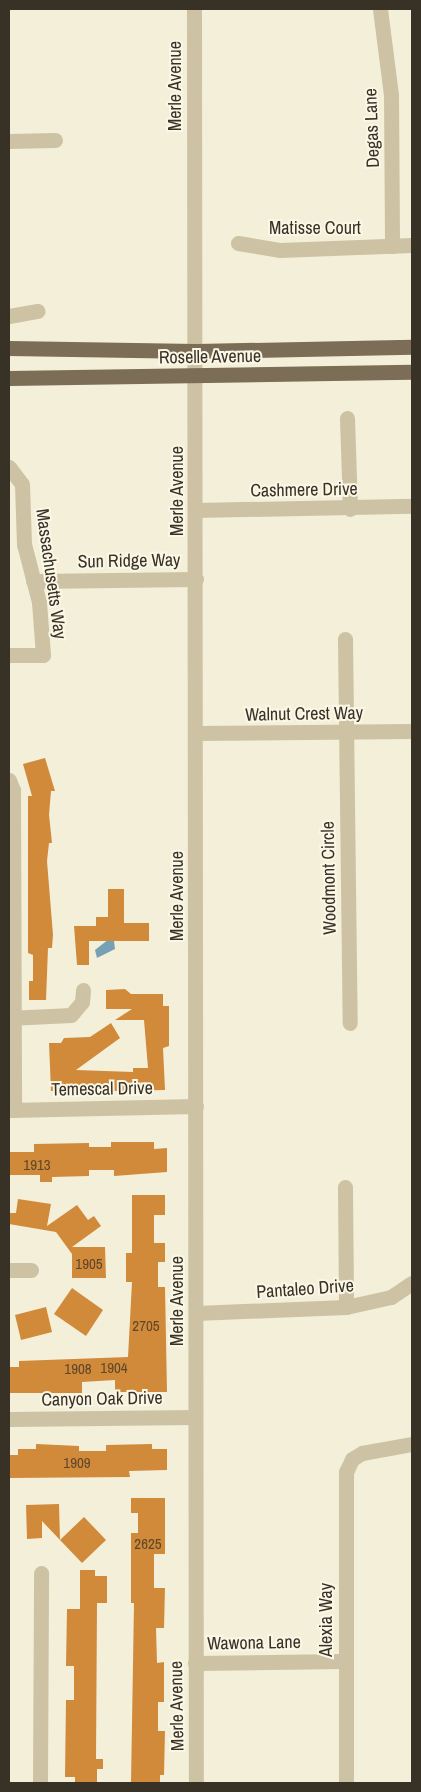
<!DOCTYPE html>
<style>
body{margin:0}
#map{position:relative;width:421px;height:1792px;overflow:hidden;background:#f4efd9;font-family:"Archivo Narrow",sans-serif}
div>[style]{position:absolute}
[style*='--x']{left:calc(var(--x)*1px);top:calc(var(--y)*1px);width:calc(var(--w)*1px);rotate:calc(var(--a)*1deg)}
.water>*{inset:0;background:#76a0b3}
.building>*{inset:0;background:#d1893a}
.minor>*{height:15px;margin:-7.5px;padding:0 7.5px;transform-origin:7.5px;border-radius:7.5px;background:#cdc2a4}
.major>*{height:15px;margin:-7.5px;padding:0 7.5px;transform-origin:7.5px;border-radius:7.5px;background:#7b6d56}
span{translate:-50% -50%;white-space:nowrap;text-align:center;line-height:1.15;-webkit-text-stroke:4px #fbf7e6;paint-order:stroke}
.number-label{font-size:15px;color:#5e472b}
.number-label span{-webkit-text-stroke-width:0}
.street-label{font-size:18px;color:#383126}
.frame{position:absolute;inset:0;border:10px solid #383126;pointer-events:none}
</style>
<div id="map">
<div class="water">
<div style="clip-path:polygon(109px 939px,114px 941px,115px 949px,97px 958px,95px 950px)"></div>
</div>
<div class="building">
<div style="clip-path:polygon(45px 758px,55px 791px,51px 791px,49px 815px,52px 843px,49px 843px,47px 861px,53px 935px,52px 948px,48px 948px,46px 1000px,29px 1000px,29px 981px,33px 981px,33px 955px,28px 953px,28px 796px,32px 796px,23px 764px)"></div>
<div style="clip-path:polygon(108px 889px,124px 889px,124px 923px,149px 923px,149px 941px,89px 941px,89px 965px,77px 965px,74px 926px,96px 926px,96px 917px,108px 917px)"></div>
<div style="clip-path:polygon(125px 989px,131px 994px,163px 994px,163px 1006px,169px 1006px,169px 1046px,163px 1048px,165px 1090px,112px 1091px,110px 1086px,71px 1086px,71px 1091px,51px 1091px,49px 1043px,61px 1043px,64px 1038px,90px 1037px,111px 1023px,120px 1038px,76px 1070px,133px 1072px,133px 1068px,148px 1068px,144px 1020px,115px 1020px,132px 1009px,106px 1009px,106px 990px)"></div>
<div style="clip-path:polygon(111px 1142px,154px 1142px,154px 1149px,167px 1148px,167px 1172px,114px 1176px,114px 1170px,89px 1170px,89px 1176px,52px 1177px,52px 1182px,40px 1182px,40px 1175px,9px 1175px,9px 1152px,34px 1152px,34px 1144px,89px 1143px,89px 1147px,111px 1147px)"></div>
<div style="clip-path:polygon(132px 1195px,165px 1195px,165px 1215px,154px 1215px,154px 1243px,165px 1243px,165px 1262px,158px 1262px,158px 1287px,165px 1287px,167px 1392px,115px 1392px,115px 1380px,82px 1382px,82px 1393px,9px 1393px,9px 1367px,19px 1367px,19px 1361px,128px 1357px,132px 1282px,126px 1282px,126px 1253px,132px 1253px)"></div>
<div style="clip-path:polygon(18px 1199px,51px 1204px,47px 1226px,77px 1205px,88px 1220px,94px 1216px,101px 1226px,72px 1247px,105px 1247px,106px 1278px,72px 1278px,72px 1254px,56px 1232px,9px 1224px,9px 1213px,16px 1213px)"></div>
<div style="clip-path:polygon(72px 1288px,103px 1310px,86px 1336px,54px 1314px)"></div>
<div style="clip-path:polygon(46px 1307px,52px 1332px,21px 1340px,15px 1315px)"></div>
<div style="clip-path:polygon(36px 1444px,79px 1446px,79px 1451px,106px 1451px,106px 1445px,152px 1444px,152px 1449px,167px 1449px,167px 1470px,129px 1471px,130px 1477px,9px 1478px,9px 1455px,18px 1455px,18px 1449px,36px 1449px)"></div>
<div style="clip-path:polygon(131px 1498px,165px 1498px,165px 1554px,154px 1554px,154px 1588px,165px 1588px,164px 1628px,156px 1628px,157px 1663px,164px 1662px,164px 1702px,158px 1702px,158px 1731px,165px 1731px,164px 1775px,160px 1775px,160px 1783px,131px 1783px,134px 1603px,131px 1603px,131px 1533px,138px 1533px,138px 1513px,131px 1513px)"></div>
<div style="clip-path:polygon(59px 1504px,60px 1540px,42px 1521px,42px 1538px,27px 1539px,26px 1505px)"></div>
<div style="clip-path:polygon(84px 1517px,106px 1540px,82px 1563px,60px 1540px)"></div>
<div style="clip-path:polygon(80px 1570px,95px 1570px,95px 1576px,107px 1576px,107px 1603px,97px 1603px,96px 1759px,103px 1759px,103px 1769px,97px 1769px,97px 1783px,75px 1783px,75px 1777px,65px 1777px,66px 1700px,74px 1700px,74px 1666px,66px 1666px,67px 1609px,80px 1609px)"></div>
</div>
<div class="minor">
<div style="--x:194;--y:9;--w:1774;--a:89.94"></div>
<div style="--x:380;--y:9;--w:87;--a:82.7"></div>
<div style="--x:391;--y:95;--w:151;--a:89.6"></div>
<div style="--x:9;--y:141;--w:46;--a:-1.2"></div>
<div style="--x:238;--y:243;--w:43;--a:9.5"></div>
<div style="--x:280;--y:250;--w:132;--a:-2.2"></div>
<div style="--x:9;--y:316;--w:29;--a:-10"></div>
<div style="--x:347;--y:418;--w:91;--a:88.1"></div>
<div style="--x:9;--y:467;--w:21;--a:53"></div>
<div style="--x:22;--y:484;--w:60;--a:88.1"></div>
<div style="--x:24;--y:544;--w:60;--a:75.5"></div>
<div style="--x:39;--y:602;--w:53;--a:85.7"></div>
<div style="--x:43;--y:655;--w:34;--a:180"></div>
<div style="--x:196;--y:510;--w:216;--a:-1.1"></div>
<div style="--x:33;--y:581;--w:163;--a:-0.7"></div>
<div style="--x:345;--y:639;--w:384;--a:89.3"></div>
<div style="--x:196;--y:733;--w:216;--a:-0.5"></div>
<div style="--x:9;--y:780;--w:11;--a:68"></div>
<div style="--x:13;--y:790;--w:320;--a:89.8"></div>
<div style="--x:9;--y:1018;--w:62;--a:-2.8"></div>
<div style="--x:71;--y:1015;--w:17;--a:-50"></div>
<div style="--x:82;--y:1002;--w:12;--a:-85"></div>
<div style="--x:9;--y:1110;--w:187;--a:-1.2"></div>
<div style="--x:345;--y:1187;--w:120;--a:89.5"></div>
<div style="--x:9;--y:1270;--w:22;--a:0"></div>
<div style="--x:196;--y:1313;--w:150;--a:-2.3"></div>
<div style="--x:346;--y:1307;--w:46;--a:-12.5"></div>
<div style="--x:391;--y:1297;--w:25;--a:-34"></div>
<div style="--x:9;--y:1419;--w:186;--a:-0.6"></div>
<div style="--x:195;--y:1663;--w:149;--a:-0.8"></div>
<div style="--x:40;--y:1783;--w:210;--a:-89.7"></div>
<div style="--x:346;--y:1783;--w:311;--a:-90"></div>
<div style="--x:346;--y:1472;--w:14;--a:-65"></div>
<div style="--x:352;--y:1459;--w:12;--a:-31"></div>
<div style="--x:362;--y:1453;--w:51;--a:-10.2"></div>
</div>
<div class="major">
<div style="--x:9;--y:348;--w:187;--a:0.9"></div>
<div style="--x:196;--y:351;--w:216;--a:-1.1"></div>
<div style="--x:9;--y:378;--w:403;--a:-0.9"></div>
</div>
<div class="number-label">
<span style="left:37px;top:1165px">1913</span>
<span style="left:89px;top:1264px">1905</span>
<span style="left:146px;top:1326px">2705</span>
<span style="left:114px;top:1368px">1904</span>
<span style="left:78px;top:1369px">1908</span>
<span style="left:77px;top:1463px">1909</span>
<span style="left:148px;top:1544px">2625</span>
</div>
<div class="street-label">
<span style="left:175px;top:86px;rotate:-90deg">Merle Avenue</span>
<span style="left:372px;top:128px;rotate:-92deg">Degas Lane</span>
<span style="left:315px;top:228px">Matisse Court</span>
<span style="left:210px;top:357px;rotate:-1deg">Roselle Avenue</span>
<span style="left:304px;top:490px;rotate:-1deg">Cashmere Drive</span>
<span style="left:177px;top:491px;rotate:-90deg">Merle Avenue</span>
<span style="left:129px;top:561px;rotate:-1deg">Sun Ridge Way</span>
<span style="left:51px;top:574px;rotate:82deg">Massachusetts Way</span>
<span style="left:304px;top:714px;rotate:-1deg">Walnut Crest Way</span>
<span style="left:329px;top:878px;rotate:-91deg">Woodmont Circle</span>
<span style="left:177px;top:896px;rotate:-90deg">Merle Avenue</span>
<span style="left:102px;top:1089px;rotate:-1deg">Temescal Drive</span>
<span style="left:305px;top:1289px;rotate:-4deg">Pantaleo Drive</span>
<span style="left:177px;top:1301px;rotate:-90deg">Merle Avenue</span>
<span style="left:102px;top:1399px;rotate:-1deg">Canyon Oak Drive</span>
<span style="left:326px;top:1620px;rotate:-90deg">Alexia Way</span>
<span style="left:254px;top:1643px;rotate:-1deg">Wawona Lane</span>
<span style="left:177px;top:1706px;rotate:-91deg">Merle Avenue</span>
</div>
<div class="frame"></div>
</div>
